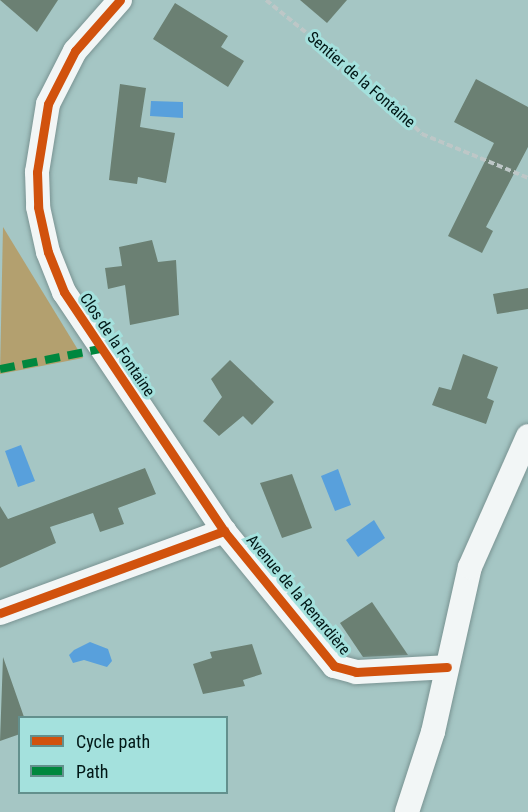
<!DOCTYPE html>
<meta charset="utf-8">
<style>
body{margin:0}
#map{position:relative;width:528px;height:812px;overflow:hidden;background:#a5c6c4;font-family:"Roboto Condensed",sans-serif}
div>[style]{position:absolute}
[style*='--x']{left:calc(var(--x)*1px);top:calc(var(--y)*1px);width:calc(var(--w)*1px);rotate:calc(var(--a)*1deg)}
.forest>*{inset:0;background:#b3a06f}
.water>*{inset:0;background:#58a0dc}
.building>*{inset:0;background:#6b8073}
.path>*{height:4px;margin-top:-2px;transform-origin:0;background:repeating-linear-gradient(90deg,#bdc7c7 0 6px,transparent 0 9px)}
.roads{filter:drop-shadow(0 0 2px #799392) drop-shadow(0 0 2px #799392)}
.street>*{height:24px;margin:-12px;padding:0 12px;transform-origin:12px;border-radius:12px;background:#f2f6f6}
.quiet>*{height:8px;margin-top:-4px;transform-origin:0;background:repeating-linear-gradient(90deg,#00873e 0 15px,transparent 0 23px)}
.cycleway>*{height:9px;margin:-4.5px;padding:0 4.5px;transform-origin:4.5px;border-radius:4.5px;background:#d1520d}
span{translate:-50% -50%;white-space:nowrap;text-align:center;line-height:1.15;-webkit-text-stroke:6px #a4e1dd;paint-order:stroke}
.street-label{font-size:16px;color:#011716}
.legend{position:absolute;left:18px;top:716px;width:210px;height:78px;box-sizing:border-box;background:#a4e1dd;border:2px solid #63908d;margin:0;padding:8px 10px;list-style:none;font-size:18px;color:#011716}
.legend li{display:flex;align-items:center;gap:12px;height:30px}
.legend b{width:30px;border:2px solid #63908d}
</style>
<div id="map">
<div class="forest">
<div style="clip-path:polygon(3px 227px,83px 358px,0 374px)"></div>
</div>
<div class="water">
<div style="clip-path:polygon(151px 101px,183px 102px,183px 118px,150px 116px)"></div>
<div style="clip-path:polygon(21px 445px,35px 481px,18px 487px,5px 451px)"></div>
<div style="clip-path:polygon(338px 469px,351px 505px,335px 511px,321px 476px)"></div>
<div style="clip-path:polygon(374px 520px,385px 538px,358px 557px,346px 540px)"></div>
<div style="clip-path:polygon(90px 642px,108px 649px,112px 661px,107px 667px,84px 660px,73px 663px,69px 655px,74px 650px)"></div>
</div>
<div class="building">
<div style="clip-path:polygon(0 0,58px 0,37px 32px)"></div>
<div style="clip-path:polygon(300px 0,347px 0,327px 23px)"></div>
<div style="clip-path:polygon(175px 3px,228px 36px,221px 47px,244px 61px,228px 87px,153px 39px)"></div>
<div style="clip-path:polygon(476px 79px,528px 107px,528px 147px,486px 227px,493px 231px,482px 253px,448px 236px,494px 143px,454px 122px)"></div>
<div style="clip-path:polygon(120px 84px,146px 88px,140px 127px,175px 133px,166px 183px,138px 177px,137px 184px,109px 180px)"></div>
<div style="clip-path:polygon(152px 240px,158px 262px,176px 260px,179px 315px,130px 325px,125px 285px,108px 289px,105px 268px,122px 266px,119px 247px)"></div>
<div style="clip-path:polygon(528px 288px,528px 309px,497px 314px,493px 294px)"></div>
<div style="clip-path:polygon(463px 354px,498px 367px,487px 398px,494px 401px,486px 424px,432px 405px,439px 387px,451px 390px)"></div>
<div style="clip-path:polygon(230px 360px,274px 402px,252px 425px,243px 416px,219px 436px,203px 421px,222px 397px,211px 379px)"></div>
<div style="clip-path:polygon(145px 468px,156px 494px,118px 508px,124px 524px,100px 532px,93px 513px,50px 527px,56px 543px,0 568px,0 506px,8px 519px)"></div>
<div style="clip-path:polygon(292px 474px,312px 528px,282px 538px,260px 483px)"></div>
<div style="clip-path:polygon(372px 602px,408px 655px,363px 657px,340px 623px)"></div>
<div style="clip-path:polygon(252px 644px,262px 674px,243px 680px,245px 686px,203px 694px,193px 664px,212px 658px,210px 652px)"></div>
<div style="clip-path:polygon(3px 657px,24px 717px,20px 717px,20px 734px,0 741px)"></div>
</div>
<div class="path">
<div style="--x:266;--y:0;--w:151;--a:39.1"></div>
<div style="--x:383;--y:95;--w:55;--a:45"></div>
<div style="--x:422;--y:134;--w:115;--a:22.5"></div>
</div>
<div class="roads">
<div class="street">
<div style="--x:120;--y:0;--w:68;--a:131.4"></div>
<div style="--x:75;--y:51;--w:59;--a:117"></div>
<div style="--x:48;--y:104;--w:69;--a:99.2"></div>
<div style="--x:37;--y:172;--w:35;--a:88"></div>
<div style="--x:38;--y:207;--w:46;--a:77.5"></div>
<div style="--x:48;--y:252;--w:43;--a:68.2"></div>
<div style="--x:64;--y:292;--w:288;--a:56.2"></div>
<div style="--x:0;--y:613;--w:239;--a:-20.1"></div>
<div style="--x:224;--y:531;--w:174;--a:50.8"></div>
<div style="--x:334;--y:666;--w:23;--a:15"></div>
<div style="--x:356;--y:672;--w:91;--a:-3.1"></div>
<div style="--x:407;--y:812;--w:84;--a:-72"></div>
<div style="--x:433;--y:732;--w:169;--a:-77.4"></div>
<div style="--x:470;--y:567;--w:143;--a:-66.1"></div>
</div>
</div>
<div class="quiet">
<div style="--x:0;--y:369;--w:102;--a:-11.3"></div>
</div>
<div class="cycleway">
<div style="--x:120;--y:0;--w:68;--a:131.4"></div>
<div style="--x:75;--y:51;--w:59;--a:117"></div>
<div style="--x:48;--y:104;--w:69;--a:99.2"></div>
<div style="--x:37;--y:172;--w:35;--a:88"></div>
<div style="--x:38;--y:207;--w:46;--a:77.5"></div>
<div style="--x:48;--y:252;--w:43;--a:68.2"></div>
<div style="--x:64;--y:292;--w:288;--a:56.2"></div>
<div style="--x:0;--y:613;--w:239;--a:-20.1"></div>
<div style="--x:224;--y:531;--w:174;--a:50.8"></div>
<div style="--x:334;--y:666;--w:23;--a:15"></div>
<div style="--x:356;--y:672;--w:91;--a:-3.1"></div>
</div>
<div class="street-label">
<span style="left:361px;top:80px;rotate:41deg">Sentier de la Fontaine</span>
<span style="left:117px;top:345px;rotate:56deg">Clos de la Fontaine</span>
<span style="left:298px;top:595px;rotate:50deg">Avenue de la Renardière</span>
</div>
<ul class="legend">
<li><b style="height:8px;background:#d1520d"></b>Cycle path</li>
<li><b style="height:8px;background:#00873e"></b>Path</li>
</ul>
</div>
